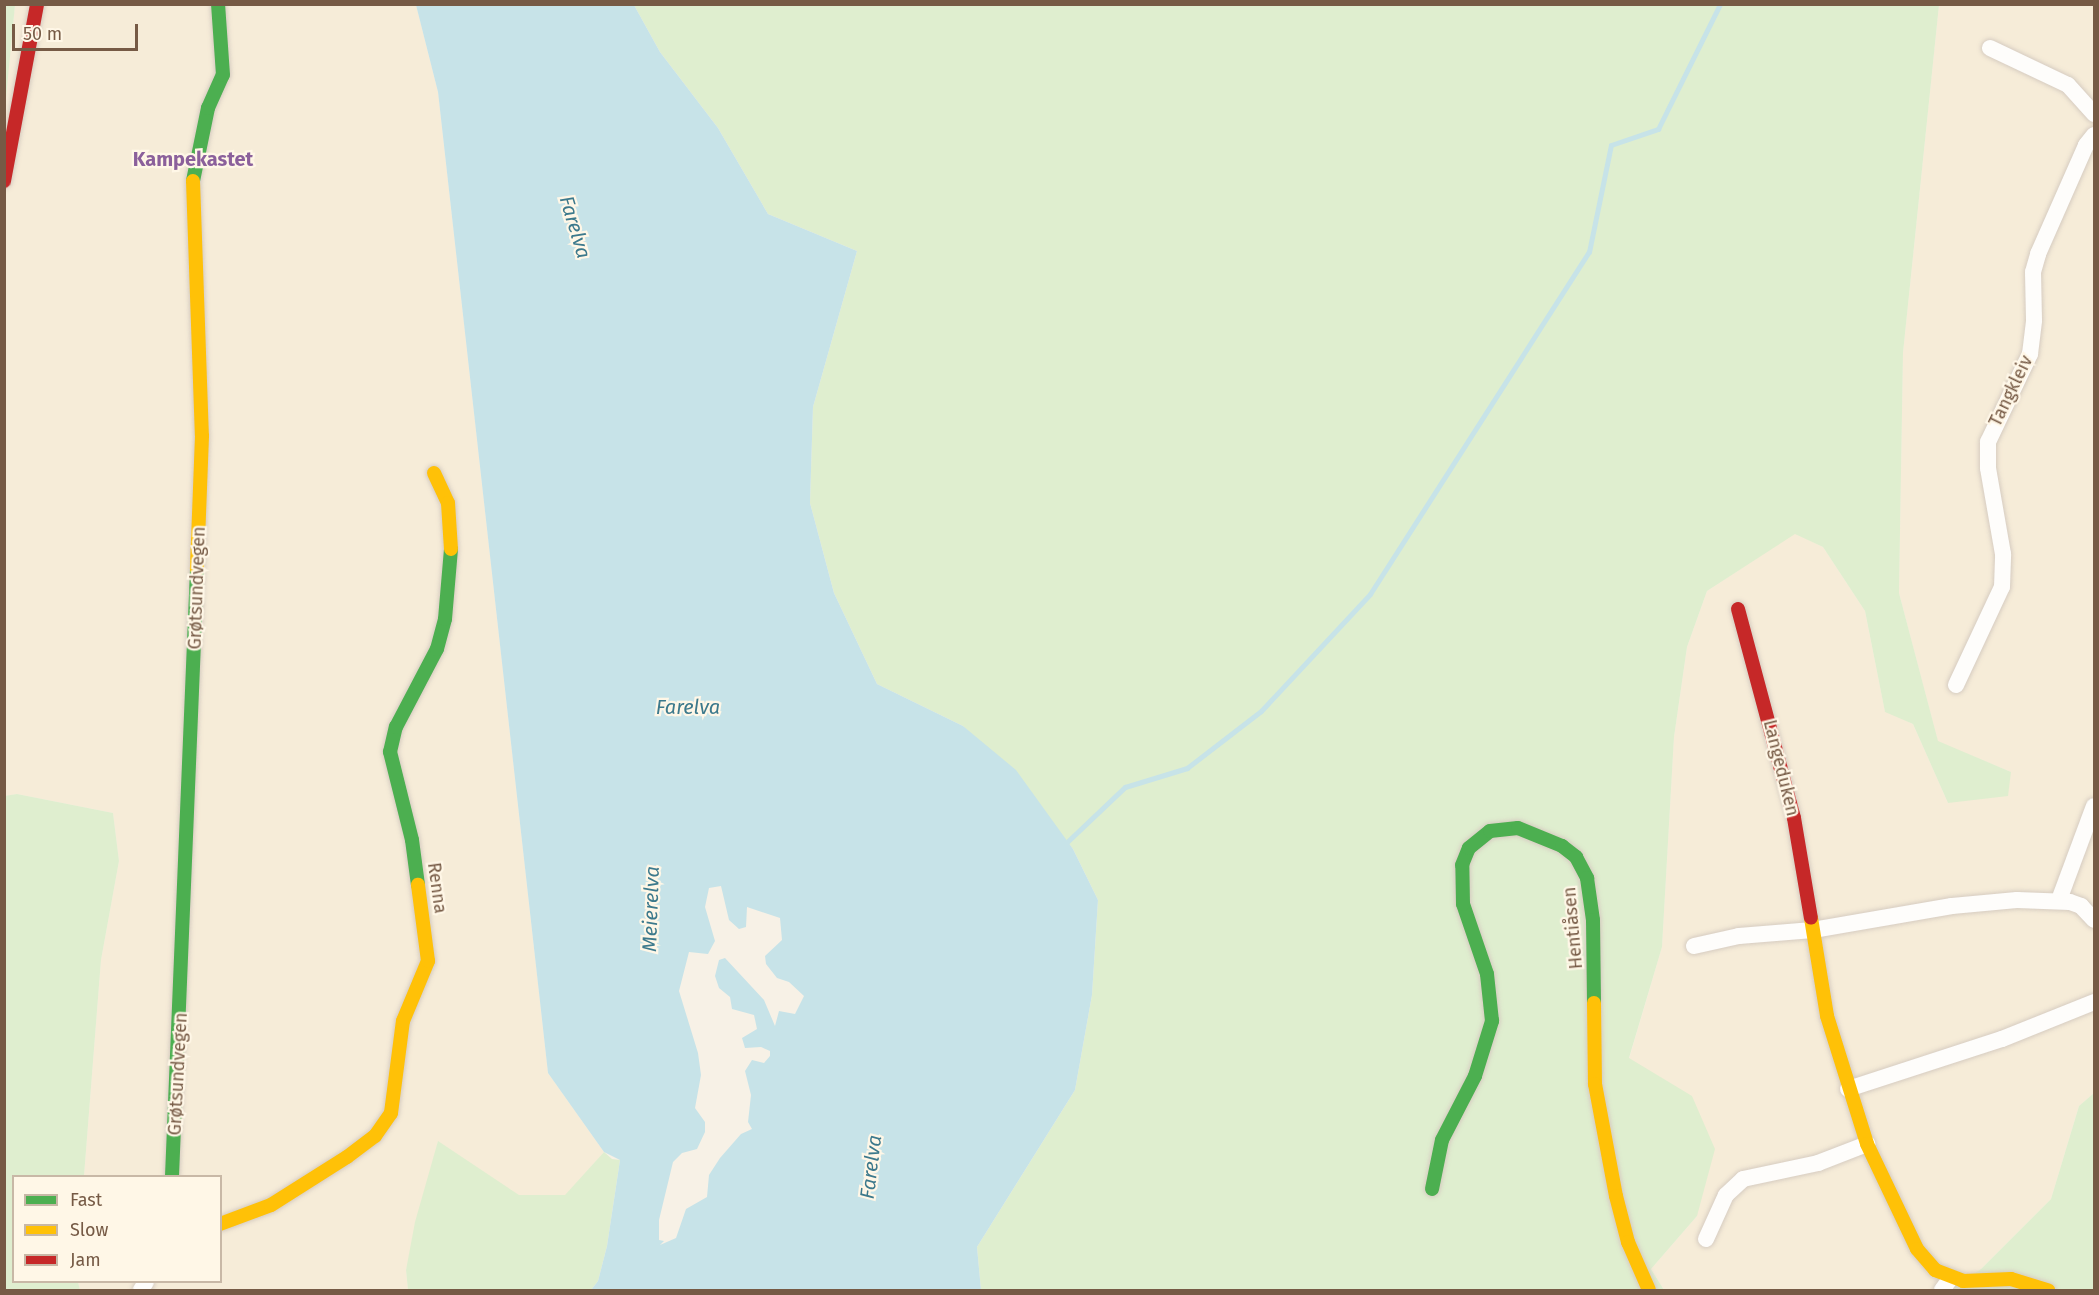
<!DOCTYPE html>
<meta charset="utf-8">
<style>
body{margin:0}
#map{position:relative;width:2099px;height:1295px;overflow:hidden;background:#f7f1e6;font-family:"Fira Sans",sans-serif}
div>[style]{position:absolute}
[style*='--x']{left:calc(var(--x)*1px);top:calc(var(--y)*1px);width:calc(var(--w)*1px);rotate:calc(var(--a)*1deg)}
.residential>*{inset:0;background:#f6ecd8}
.green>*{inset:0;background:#dfeecf}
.water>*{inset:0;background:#c7e3e8}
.stream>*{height:5px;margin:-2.5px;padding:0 2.5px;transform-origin:2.5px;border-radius:2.5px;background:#c7e3e8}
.roads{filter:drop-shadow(0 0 2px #d6ccc1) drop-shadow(0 0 2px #d6ccc1)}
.street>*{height:16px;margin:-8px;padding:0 8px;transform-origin:8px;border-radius:8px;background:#fefdfb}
.fast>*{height:14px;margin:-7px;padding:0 7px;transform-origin:7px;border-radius:7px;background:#4caf50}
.slow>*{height:14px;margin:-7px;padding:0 7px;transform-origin:7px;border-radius:7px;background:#ffc107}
.jam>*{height:14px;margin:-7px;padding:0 7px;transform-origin:7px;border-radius:7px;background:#c62828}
span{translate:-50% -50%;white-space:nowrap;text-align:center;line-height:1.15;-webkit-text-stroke:4.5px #fff7e7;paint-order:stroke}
.street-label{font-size:18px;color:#765a45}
.neighbourhood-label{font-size:20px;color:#8b609b;font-weight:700}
.water-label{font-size:20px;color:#3c798c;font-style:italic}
.frame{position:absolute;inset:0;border:6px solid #765a45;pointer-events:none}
.legend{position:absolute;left:12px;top:1175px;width:210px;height:108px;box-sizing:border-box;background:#fff7e7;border:2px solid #c8b8a6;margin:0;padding:8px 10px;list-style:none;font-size:18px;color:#765a45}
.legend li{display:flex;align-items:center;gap:12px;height:30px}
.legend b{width:30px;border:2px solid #c8b8a6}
.scale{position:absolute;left:12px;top:24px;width:126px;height:27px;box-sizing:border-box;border:3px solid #765a45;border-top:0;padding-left:8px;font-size:18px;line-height:21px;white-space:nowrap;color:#765a45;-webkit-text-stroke:4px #fff7e7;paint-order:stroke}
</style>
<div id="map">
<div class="residential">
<div style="clip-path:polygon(15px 5px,416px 5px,438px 92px,548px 1073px,604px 1152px,565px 1196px,518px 1195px,438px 1142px,406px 1270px,408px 1290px,80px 1290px,78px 1282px,220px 1282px,220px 1176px,84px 1176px,101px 960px,119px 861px,113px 813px,17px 794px,5px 796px,4px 108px)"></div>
<div style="clip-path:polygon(1939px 5px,2094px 5px,2094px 1093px,2079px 1106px,2051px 1199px,1981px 1269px,1947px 1290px,1664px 1290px,1651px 1269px,1697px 1216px,1629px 1059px,1662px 947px,1674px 737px,1687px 647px,1707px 591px,1795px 533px,1823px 547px,1865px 611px,1885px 711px,1913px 724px,1948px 803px,2011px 772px,1938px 742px,1899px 593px,1903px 353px)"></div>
</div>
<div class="green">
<div style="clip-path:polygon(5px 4px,15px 5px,5px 108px,4px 5px)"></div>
<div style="clip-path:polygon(634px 5px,1939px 5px,1903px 353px,1899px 593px,1938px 741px,2011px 772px,2008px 796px,1948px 803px,1913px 724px,1885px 712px,1865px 611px,1823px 547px,1795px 534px,1707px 591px,1687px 647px,1674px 737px,1662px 947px,1629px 1058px,1692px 1096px,1715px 1149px,1697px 1216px,1651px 1269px,1664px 1290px,981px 1290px,977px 1247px,1075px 1090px,1092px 995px,1098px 900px,1073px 849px,1055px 826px,963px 726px,877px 684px,834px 593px,810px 503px,813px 407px,857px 251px,768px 214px,718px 128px,660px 52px)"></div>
<div style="clip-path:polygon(17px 794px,113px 813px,119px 861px,101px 960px,84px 1176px,14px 1176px,14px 1282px,78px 1282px,80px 1290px,5px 1290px,4px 796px)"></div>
<div style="clip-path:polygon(2094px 1093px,2094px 1290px,1947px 1290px,1981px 1269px,2051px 1199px,2079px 1106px)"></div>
<div style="clip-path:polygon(438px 1141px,519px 1195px,565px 1195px,604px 1152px,612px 1159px,620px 1160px,607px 1246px,598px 1281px,591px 1290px,408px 1290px,406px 1270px,415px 1222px)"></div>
</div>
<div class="water">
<div style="clip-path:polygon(evenodd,416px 5px,634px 5px,660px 52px,718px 128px,768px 214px,857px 251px,813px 407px,810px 503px,834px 593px,877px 684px,963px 726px,1016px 770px,1073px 849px,1098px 900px,1092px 995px,1075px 1090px,977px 1247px,981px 1290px,591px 1290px,598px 1281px,607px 1246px,620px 1160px,604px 1152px,548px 1073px,438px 92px,416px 5px,721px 886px,729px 920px,739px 929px,746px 927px,747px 907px,780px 918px,782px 940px,765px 956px,766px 964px,777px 978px,789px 982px,804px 996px,795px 1014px,779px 1011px,775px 1026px,764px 1000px,725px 958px,719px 960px,715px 976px,719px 988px,730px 997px,732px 1009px,754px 1015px,757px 1029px,742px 1038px,745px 1048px,761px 1047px,770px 1051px,770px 1056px,764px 1063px,752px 1060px,745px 1071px,751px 1095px,748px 1122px,752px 1129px,741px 1134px,720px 1158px,709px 1175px,707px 1197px,686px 1209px,676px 1238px,660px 1245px,664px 1241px,659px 1240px,659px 1220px,673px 1162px,682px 1153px,697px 1149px,705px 1132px,705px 1122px,695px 1108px,701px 1075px,698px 1053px,679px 991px,689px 952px,708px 954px,715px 941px,705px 907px,709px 888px,721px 886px)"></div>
</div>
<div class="stream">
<div style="--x:1067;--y:842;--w:80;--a:-43.5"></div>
<div style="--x:1125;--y:787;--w:65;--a:-17"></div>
<div style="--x:1187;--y:768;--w:93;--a:-37.6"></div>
<div style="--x:1261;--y:711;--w:160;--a:-47"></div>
<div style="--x:1370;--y:594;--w:406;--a:-57.4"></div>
<div style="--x:1589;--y:252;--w:109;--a:-78.4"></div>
<div style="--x:1611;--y:145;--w:50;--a:-18.8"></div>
<div style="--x:1658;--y:129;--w:140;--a:-63.6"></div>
</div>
<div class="roads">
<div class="street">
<div style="--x:1990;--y:48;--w:86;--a:25.4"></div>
<div style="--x:2068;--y:85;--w:39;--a:48"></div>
<div style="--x:1956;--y:685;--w:108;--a:-64.9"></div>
<div style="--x:2002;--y:587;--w:33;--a:-88"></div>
<div style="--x:2003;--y:554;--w:87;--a:-99.9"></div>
<div style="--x:1988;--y:468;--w:26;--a:-90"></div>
<div style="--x:1988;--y:442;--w:98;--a:-64.5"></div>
<div style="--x:2030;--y:354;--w:34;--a:-83"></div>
<div style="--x:2034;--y:320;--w:48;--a:-91.2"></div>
<div style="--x:2033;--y:272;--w:19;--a:-74"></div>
<div style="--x:2038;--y:254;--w:119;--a:-66.2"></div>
<div style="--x:2086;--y:145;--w:13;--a:-51"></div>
<div style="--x:2059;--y:900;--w:100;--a:-69.6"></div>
<div style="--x:1694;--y:946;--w:46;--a:-12.5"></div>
<div style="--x:1739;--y:936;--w:74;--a:-4.6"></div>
<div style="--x:1813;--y:930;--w:141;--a:-9.8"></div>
<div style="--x:1952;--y:906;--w:65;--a:-5.3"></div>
<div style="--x:2017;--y:900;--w:53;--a:2.2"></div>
<div style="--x:2070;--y:902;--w:12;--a:20"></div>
<div style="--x:2081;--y:906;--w:19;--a:47"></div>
<div style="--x:1848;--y:1089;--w:162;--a:-18"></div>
<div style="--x:2002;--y:1039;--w:99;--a:-21.9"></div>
<div style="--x:1706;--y:1239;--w:48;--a:-65.6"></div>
<div style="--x:1726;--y:1195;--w:23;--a:-43"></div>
<div style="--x:1743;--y:1179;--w:77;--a:-12"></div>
<div style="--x:1818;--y:1163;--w:53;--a:-21.2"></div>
<div style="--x:141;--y:1290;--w:9;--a:-58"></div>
<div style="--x:1942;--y:1290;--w:14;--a:-54"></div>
</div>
<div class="fast">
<div style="--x:193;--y:181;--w:75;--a:-78.4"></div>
<div style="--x:208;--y:108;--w:36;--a:-66"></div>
<div style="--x:223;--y:75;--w:71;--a:-94"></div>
<div style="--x:418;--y:885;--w:45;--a:-97.6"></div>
<div style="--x:412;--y:840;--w:91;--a:-104"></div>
<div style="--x:390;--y:752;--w:26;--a:-77"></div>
<div style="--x:396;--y:727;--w:88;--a:-62.3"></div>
<div style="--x:437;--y:649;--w:31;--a:-75"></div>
<div style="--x:445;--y:619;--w:70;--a:-85.1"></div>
<div style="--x:172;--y:1176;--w:608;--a:-87.64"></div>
<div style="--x:1432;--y:1189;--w:50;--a:-78.5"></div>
<div style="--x:1442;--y:1140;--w:72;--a:-62.7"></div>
<div style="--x:1475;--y:1076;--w:58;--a:-72.8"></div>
<div style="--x:1492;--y:1021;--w:47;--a:-96.1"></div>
<div style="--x:1487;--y:974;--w:74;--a:-108.9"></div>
<div style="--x:1463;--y:904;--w:39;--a:-91"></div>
<div style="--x:1462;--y:865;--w:18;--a:-68"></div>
<div style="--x:1469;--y:848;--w:27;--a:-39"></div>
<div style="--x:1490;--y:831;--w:28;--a:-6"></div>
<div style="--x:1518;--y:828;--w:48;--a:22.2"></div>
<div style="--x:1562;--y:846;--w:18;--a:38"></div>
<div style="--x:1576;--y:857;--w:24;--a:62"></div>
<div style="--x:1587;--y:878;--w:42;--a:81.9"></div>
<div style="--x:1593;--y:920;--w:83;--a:89.3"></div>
</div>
<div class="slow">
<div style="--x:193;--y:181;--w:255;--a:88"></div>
<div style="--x:202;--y:436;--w:133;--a:92.2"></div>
<div style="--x:434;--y:473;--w:33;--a:65"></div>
<div style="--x:448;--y:503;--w:46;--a:86.3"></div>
<div style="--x:1811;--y:918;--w:99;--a:80.7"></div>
<div style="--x:1827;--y:1016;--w:134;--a:72.6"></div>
<div style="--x:1867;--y:1144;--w:116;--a:64.5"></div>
<div style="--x:1917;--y:1249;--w:28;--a:49"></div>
<div style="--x:1935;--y:1270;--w:30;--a:21"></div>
<div style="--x:1963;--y:1281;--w:48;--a:-2.4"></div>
<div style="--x:2011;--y:1279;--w:39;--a:17"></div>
<div style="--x:1594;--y:1003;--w:81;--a:89.3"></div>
<div style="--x:1595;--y:1084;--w:114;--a:79.4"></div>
<div style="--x:1616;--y:1196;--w:48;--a:75.4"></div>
<div style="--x:1628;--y:1242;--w:52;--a:66.4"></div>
<div style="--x:220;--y:1224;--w:54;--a:-20.4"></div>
<div style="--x:271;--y:1205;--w:90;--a:-32.3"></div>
<div style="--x:347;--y:1157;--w:35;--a:-37"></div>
<div style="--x:375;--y:1136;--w:28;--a:-55"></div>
<div style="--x:391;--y:1113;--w:93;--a:-82.6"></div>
<div style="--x:403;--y:1021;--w:65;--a:-67.4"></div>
<div style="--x:428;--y:961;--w:77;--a:-97.5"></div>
</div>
<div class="jam">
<div style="--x:4;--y:181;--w:180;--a:-79.4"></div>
<div style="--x:1738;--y:609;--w:216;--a:75"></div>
<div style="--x:1794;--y:818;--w:101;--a:80.4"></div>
</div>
</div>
<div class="street-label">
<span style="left:2011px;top:391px;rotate:-64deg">Tangkleiv</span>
<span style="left:197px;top:588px;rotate:-88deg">Grøtsundvegen</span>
<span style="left:1781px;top:768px;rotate:76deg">Langeduken</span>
<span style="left:437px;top:888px;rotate:82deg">Renna</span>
<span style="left:1573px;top:928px;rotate:-95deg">Hentiåsen</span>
<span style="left:178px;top:1074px;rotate:-87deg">Grøtsundvegen</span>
</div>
<div class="neighbourhood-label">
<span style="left:193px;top:159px">Kampekastet</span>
</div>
<div class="water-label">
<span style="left:575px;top:227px;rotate:73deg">Farelva</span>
<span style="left:688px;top:707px">Farelva</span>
<span style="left:651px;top:909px;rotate:-88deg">Meierelva</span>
<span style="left:871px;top:1167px;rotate:-83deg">Farelva</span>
</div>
<div class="frame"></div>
<ul class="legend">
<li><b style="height:8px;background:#4caf50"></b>Fast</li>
<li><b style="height:8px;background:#ffc107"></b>Slow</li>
<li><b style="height:8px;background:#c62828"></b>Jam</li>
</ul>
<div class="scale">50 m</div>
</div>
